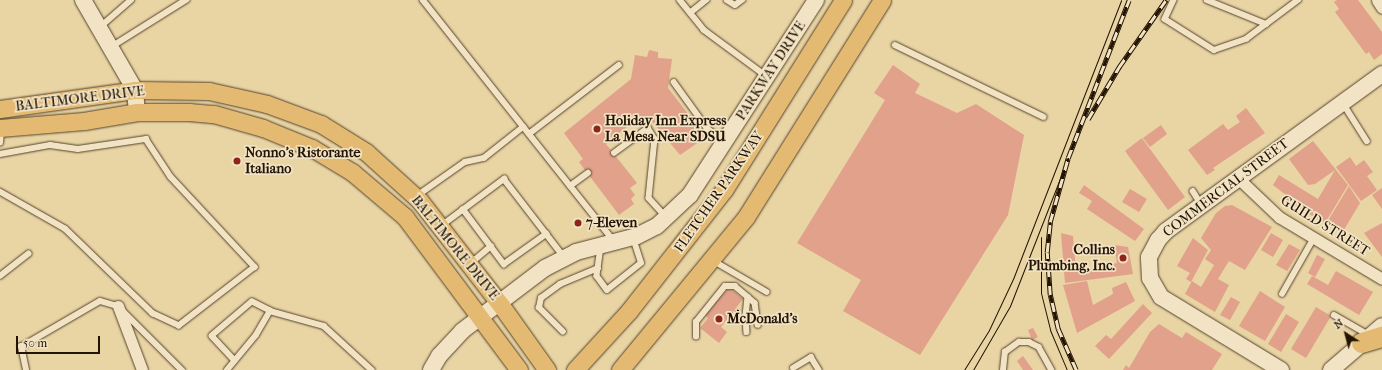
<!DOCTYPE html>
<style>
body{margin:0}
#map{position:relative;width:1382px;height:370px;overflow:hidden;background:#e9d4a4;font-family:"IM FELL French Canon",serif}
div>[style]{position:absolute}
[style*='--x']{left:calc(var(--x)*1px);top:calc(var(--y)*1px);width:calc(var(--w)*1px);rotate:calc(var(--a)*1deg)}
.building>*{inset:0;background:#e1a18a}
.path>*{height:2px;margin-top:-1px;transform-origin:0;background:repeating-linear-gradient(90deg,#221303 0 1px,transparent 0 3px)}
.roads{filter:drop-shadow(0 0 1px #54432b) drop-shadow(0 0 1px #54432b)}
.lane>*{height:5.5px;margin:-2.75px;padding:0 2.75px;transform-origin:2.75px;border-radius:2.75px;background:#f1e3c4}
.street>*{height:11px;margin:-5.5px;padding:0 5.5px;transform-origin:5.5px;border-radius:5.5px;background:#f1e3c4}
.secondary>*{height:16px;margin:-8px;padding:0 8px;transform-origin:8px;border-radius:8px;background:#f1e3c4}
.primary>*{height:17px;margin:-8.5px;padding:0 8.5px;transform-origin:8.5px;border-radius:8.5px;background:#e4ba72}
.highway>*{height:20px;margin:-10px;padding:0 10px;transform-origin:10px;border-radius:10px;background:#e4ba72}
.tram>*{height:1px;margin:-0.5px;padding:0 0.5px;transform-origin:0.5px;border-radius:0.5px;background:#221303}
.rail>*{height:4.5px;margin-top:-2.25px;transform-origin:0;background:repeating-linear-gradient(90deg,#f1e3c4 0 9px,#221303 0 18px);box-sizing:border-box;border-block:1px solid #221303}
.dots>*{width:11px;height:11px;translate:-50% -50%;box-sizing:border-box;border:2px solid #f1e3c4;border-radius:50%}
span{translate:-50% -50%;white-space:nowrap;text-align:center;line-height:1.15;-webkit-text-stroke:3.5px #f1e3c4;paint-order:stroke}
.street-label{font-size:14px;color:#221303}
.poi-label{font-size:14px;color:#221303;font-weight:700}
.left{translate:0 -50%;text-align:left}
.right{translate:-100% -50%;text-align:right}
.north{position:absolute;left:1326px;top:314px;width:40px;height:40px;-webkit-text-stroke:3px #f1e3c4;paint-order:stroke;rotate:324deg;font-size:11px;font-weight:700;line-height:16px;text-align:center;color:#221303}
.north::after{content:'';display:block;margin:auto;width:14px;height:18px;background:#221303;clip-path:polygon(50% 0,100% 100%,50% 72%,0 100%)}
.scale{position:absolute;left:16px;top:336px;width:84px;height:18px;box-sizing:border-box;border:2px solid #221303;border-top:0;padding-left:5px;font-size:12px;line-height:14px;white-space:nowrap;color:#221303;-webkit-text-stroke:3px #f1e3c4;paint-order:stroke}
</style>
<div id="map">
<div class="building">
<div style="clip-path:polygon(1337px 0,1358px 0,1382px 32px,1382px 54px,1374px 60px,1369px 52px,1366px 54px,1335px 12px,1339px 9px,1334px 2px)"></div>
<div style="clip-path:polygon(649px 50px,658px 52px,658px 58px,672px 59px,668px 88px,706px 137px,680px 155px,651px 120px,648px 120px,647px 125px,640px 124px,640px 116px,606px 144px,637px 183px,630px 188px,635px 195px,631px 199px,634px 204px,619px 215px,579px 162px,583px 159px,564px 133px,631px 79px,635px 55px,647px 57px)"></div>
<div style="clip-path:polygon(893px 65px,920px 84px,915px 93px,957px 113px,976px 104px,1024px 135px,1008px 215px,920px 355px,843px 311px,861px 280px,797px 243px,885px 100px,874px 93px)"></div>
<div style="clip-path:polygon(1246px 108px,1265px 133px,1213px 168px,1215px 170px,1207px 175px,1188px 150px,1223px 124px,1228px 130px,1240px 122px,1236px 116px)"></div>
<div style="clip-path:polygon(1161px 125px,1167px 134px,1150px 147px,1143px 138px)"></div>
<div style="clip-path:polygon(1142px 138px,1185px 197px,1168px 210px,1125px 151px)"></div>
<div style="clip-path:polygon(1313px 141px,1348px 185px,1325px 223px,1283px 199px,1286px 195px,1273px 185px,1279px 175px,1318px 199px,1335px 170px,1315px 184px,1308px 185px,1289px 159px)"></div>
<div style="clip-path:polygon(1350px 157px,1356px 166px,1364px 160px,1373px 172px,1367px 176px,1377px 190px,1361px 201px,1336px 167px)"></div>
<div style="clip-path:polygon(1084px 185px,1144px 229px,1135px 241px,1087px 209px,1092px 201px,1079px 193px)"></div>
<div style="clip-path:polygon(1349px 186px,1360px 203px,1342px 233px,1326px 224px)"></div>
<div style="clip-path:polygon(1382px 188px,1382px 209px,1372px 195px)"></div>
<div style="clip-path:polygon(1130px 189px,1147px 199px,1139px 212px,1122px 202px)"></div>
<div style="clip-path:polygon(1232px 205px,1272px 227px,1245px 270px,1229px 261px,1218px 279px,1229px 285px,1215px 312px,1185px 294px,1192px 281px,1201px 287px,1214px 265px,1205px 259px,1211px 250px,1201px 238px,1216px 213px,1225px 206px)"></div>
<div style="clip-path:polygon(1382px 223px,1382px 257px,1364px 233px)"></div>
<div style="clip-path:polygon(1061px 233px,1073px 236px,1076px 271px,1117px 263px,1114px 245px,1128px 247px,1133px 274px,1065px 283px)"></div>
<div style="clip-path:polygon(1271px 233px,1283px 240px,1273px 257px,1261px 250px)"></div>
<div style="clip-path:polygon(1193px 238px,1208px 250px,1191px 282px,1186px 279px,1190px 273px,1177px 266px)"></div>
<div style="clip-path:polygon(1289px 244px,1300px 250px,1287px 271px,1276px 265px)"></div>
<div style="clip-path:polygon(1317px 255px,1325px 259px,1315px 277px,1308px 273px)"></div>
<div style="clip-path:polygon(1336px 271px,1373px 292px,1359px 315px,1307px 284px,1312px 276px,1328px 285px)"></div>
<div style="clip-path:polygon(1087px 281px,1093px 305px,1113px 294px,1112px 288px,1126px 282px,1135px 301px,1077px 333px,1063px 285px)"></div>
<div style="clip-path:polygon(731px 289px,743px 299px,721px 327px,727px 332px,719px 343px,700px 328px,708px 318px,705px 315px,727px 290px)"></div>
<div style="clip-path:polygon(1260px 291px,1285px 307px,1265px 341px,1239px 326px)"></div>
<div style="clip-path:polygon(1231px 297px,1240px 302px,1230px 320px,1220px 315px)"></div>
<div style="clip-path:polygon(1143px 304px,1152px 313px,1109px 359px,1095px 346px,1106px 335px,1111px 339px)"></div>
<div style="clip-path:polygon(1316px 307px,1331px 316px,1306px 358px,1291px 349px)"></div>
<div style="clip-path:polygon(1286px 314px,1299px 322px,1281px 352px,1268px 344px)"></div>
<div style="clip-path:polygon(1159px 324px,1182px 338px,1186px 332px,1222px 354px,1212px 370px,1123px 370px,1126px 365px,1129px 368px,1150px 332px)"></div>
<div style="clip-path:polygon(1033px 328px,1038px 337px,1032px 340px,1028px 330px)"></div>
<div style="clip-path:polygon(1023px 356px,1033px 370px,1023px 370px,1017px 361px)"></div>
</div>
<div class="path">
<div style="--x:732;--y:313;--w:8;--a:-23"></div>
</div>
<div class="roads">
<div class="lane">
<div style="--x:423;--y:0;--w:308;--a:51.6"></div>
<div style="--x:680;--y:0;--w:38;--a:51"></div>
<div style="--x:704;--y:30;--w:76;--a:36.4"></div>
<div style="--x:727;--y:0;--w:9;--a:32"></div>
<div style="--x:735;--y:5;--w:9;--a:-36"></div>
<div style="--x:1174;--y:0;--w:21;--a:115"></div>
<div style="--x:1165;--y:19;--w:58;--a:32.3"></div>
<div style="--x:1214;--y:50;--w:34;--a:-19"></div>
<div style="--x:1246;--y:39;--w:65;--a:-36.9"></div>
<div style="--x:1207;--y:0;--w:64;--a:22.1"></div>
<div style="--x:690;--y:13;--w:21;--a:-39"></div>
<div style="--x:100;--y:27;--w:41;--a:-41.1"></div>
<div style="--x:895;--y:45;--w:165;--a:25.8"></div>
<div style="--x:111;--y:47;--w:89;--a:-32.1"></div>
<div style="--x:674;--y:82;--w:57;--a:54.3"></div>
<div style="--x:707;--y:128;--w:21;--a:39"></div>
<div style="--x:1343;--y:103;--w:45;--a:57.7"></div>
<div style="--x:529;--y:134;--w:113;--a:-37.5"></div>
<div style="--x:0;--y:143;--w:12;--a:-85"></div>
<div style="--x:614;--y:153;--w:42;--a:-36.3"></div>
<div style="--x:648;--y:128;--w:13;--a:58"></div>
<div style="--x:655;--y:139;--w:59;--a:95.8"></div>
<div style="--x:649;--y:198;--w:25;--a:48"></div>
<div style="--x:0;--y:154;--w:51;--a:-10.2"></div>
<div style="--x:50;--y:145;--w:28;--a:8"></div>
<div style="--x:78;--y:149;--w:69;--a:-8.4"></div>
<div style="--x:146;--y:139;--w:45;--a:56.7"></div>
<div style="--x:171;--y:177;--w:123;--a:47"></div>
<div style="--x:255;--y:267;--w:96;--a:142.2"></div>
<div style="--x:179;--y:326;--w:29;--a:-155"></div>
<div style="--x:153;--y:314;--w:122;--a:-136"></div>
<div style="--x:65;--y:229;--w:75;--a:-150.4"></div>
<div style="--x:570;--y:186;--w:22;--a:-36"></div>
<div style="--x:1193;--y:191;--w:15;--a:58"></div>
<div style="--x:418;--y:195;--w:57;--a:-35.1"></div>
<div style="--x:465;--y:162;--w:19;--a:-12"></div>
<div style="--x:484;--y:158;--w:50;--a:-38.5"></div>
<div style="--x:463;--y:209;--w:69;--a:53.3"></div>
<div style="--x:504;--y:264;--w:52;--a:-35.5"></div>
<div style="--x:441;--y:226;--w:79;--a:-36.7"></div>
<div style="--x:504;--y:179;--w:98;--a:52.4"></div>
<div style="--x:601;--y:247;--w:29;--a:98"></div>
<div style="--x:597;--y:276;--w:17;--a:54"></div>
<div style="--x:607;--y:290;--w:43;--a:-38.5"></div>
<div style="--x:641;--y:263;--w:25;--a:-108"></div>
<div style="--x:714;--y:261;--w:61;--a:30.3"></div>
<div style="--x:471;--y:263;--w:26;--a:-40"></div>
<div style="--x:0;--y:276;--w:36;--a:-38"></div>
<div style="--x:1282;--y:294;--w:64;--a:-60.3"></div>
<div style="--x:748;--y:297;--w:9;--a:41"></div>
<div style="--x:755;--y:303;--w:22;--a:82"></div>
<div style="--x:270;--y:311;--w:56;--a:15.5"></div>
<div style="--x:324;--y:326;--w:65;--a:42.5"></div>
<div style="--x:1334;--y:315;--w:40;--a:29.7"></div>
<div style="--x:563;--y:332;--w:34;--a:-135"></div>
<div style="--x:539;--y:308;--w:10;--a:-79"></div>
<div style="--x:541;--y:298;--w:24;--a:-36"></div>
<div style="--x:560;--y:284;--w:41;--a:-22.8"></div>
<div style="--x:696;--y:337;--w:15;--a:-90"></div>
<div style="--x:696;--y:322;--w:46;--a:-51.1"></div>
<div style="--x:725;--y:286;--w:10;--a:0"></div>
<div style="--x:735;--y:286;--w:17;--a:40"></div>
<div style="--x:748;--y:297;--w:18;--a:96"></div>
<div style="--x:746;--y:315;--w:17;--a:87"></div>
<div style="--x:793;--y:368;--w:21;--a:-31"></div>
<div style="--x:811;--y:357;--w:15;--a:58"></div>
<div style="--x:26;--y:370;--w:24;--a:-102"></div>
<div style="--x:21;--y:347;--w:91;--a:-30.2"></div>
<div style="--x:100;--y:301;--w:19;--a:16"></div>
<div style="--x:118;--y:306;--w:91;--a:45"></div>
<div style="--x:227;--y:370;--w:45;--a:-50.4"></div>
<div style="--x:256;--y:335;--w:28;--a:-60"></div>
<div style="--x:270;--y:311;--w:20;--a:-153"></div>
<div style="--x:252;--y:302;--w:52;--a:139.6"></div>
<div style="--x:212;--y:336;--w:33;--a:47"></div>
<div style="--x:1003;--y:370;--w:18;--a:-84"></div>
<div style="--x:1005;--y:352;--w:17;--a:-36"></div>
<div style="--x:1019;--y:342;--w:10;--a:0"></div>
<div style="--x:1029;--y:342;--w:11;--a:27"></div>
<div style="--x:1039;--y:347;--w:26;--a:61"></div>
</div>
<div class="street">
<div style="--x:1377;--y:0;--w:9;--a:58"></div>
<div style="--x:1238;--y:178;--w:57;--a:43.6"></div>
<div style="--x:1279;--y:217;--w:120;--a:31"></div>
<div style="--x:118;--y:306;--w:68;--a:69.4"></div>
</div>
<div class="secondary">
<div style="--x:83;--y:0;--w:104;--a:60"></div>
<div style="--x:135;--y:90;--w:22;--a:85"></div>
<div style="--x:431;--y:370;--w:16;--a:-60"></div>
<div style="--x:439;--y:356;--w:34;--a:-47"></div>
<div style="--x:462;--y:331;--w:104;--a:-37.2"></div>
<div style="--x:545;--y:268;--w:35;--a:-27"></div>
<div style="--x:576;--y:252;--w:63;--a:-14.7"></div>
<div style="--x:637;--y:236;--w:22;--a:-27"></div>
<div style="--x:657;--y:226;--w:45;--a:-43.2"></div>
<div style="--x:690;--y:195;--w:232;--a:-57.1"></div>
<div style="--x:1281;--y:370;--w:140;--a:-148.7"></div>
<div style="--x:1161;--y:297;--w:22;--a:-120"></div>
<div style="--x:1150;--y:278;--w:21;--a:-93"></div>
<div style="--x:1149;--y:257;--w:19;--a:-62"></div>
<div style="--x:1158;--y:240;--w:12;--a:-48"></div>
<div style="--x:1166;--y:231;--w:267;--a:-36"></div>
<div style="--x:1331;--y:370;--w:67;--a:-40.8"></div>
</div>
<div class="primary">
<div style="--x:0;--y:109;--w:136;--a:-8"></div>
<div style="--x:135;--y:90;--w:74;--a:0.8"></div>
<div style="--x:209;--y:91;--w:59;--a:12.6"></div>
<div style="--x:267;--y:104;--w:58;--a:20.3"></div>
<div style="--x:321;--y:124;--w:53;--a:31.9"></div>
<div style="--x:366;--y:152;--w:73;--a:42.2"></div>
<div style="--x:420;--y:201;--w:130;--a:52.2"></div>
<div style="--x:500;--y:304;--w:81;--a:54.5"></div>
<div style="--x:0;--y:128;--w:84;--a:-4.8"></div>
<div style="--x:84;--y:121;--w:54;--a:-9.6"></div>
<div style="--x:137;--y:112;--w:52;--a:0"></div>
<div style="--x:189;--y:112;--w:25;--a:5"></div>
<div style="--x:214;--y:114;--w:51;--a:15.9"></div>
<div style="--x:263;--y:128;--w:53;--a:22.2"></div>
<div style="--x:312;--y:148;--w:47;--a:31"></div>
<div style="--x:352;--y:172;--w:70;--a:40.3"></div>
<div style="--x:405;--y:217;--w:191;--a:53.3"></div>
<div style="--x:575;--y:370;--w:80;--a:-47.5"></div>
<div style="--x:629;--y:311;--w:154;--a:-51.9"></div>
<div style="--x:724;--y:190;--w:224;--a:-57.9"></div>
<div style="--x:620;--y:370;--w:198;--a:-50.5"></div>
<div style="--x:746;--y:217;--w:256;--a:-57.9"></div>
</div>
<div class="highway">
<div style="--x:1362;--y:343;--w:21;--a:-17"></div>
</div>
</div>
<div class="tram">
<div style="--x:1041;--y:237;--w:56;--a:90"></div>
<div style="--x:1041;--y:293;--w:38;--a:76"></div>
<div style="--x:1050;--y:330;--w:43;--a:67"></div>
<div style="--x:964;--y:370;--w:47;--a:-58"></div>
<div style="--x:989;--y:330;--w:56;--a:-64.8"></div>
<div style="--x:1013;--y:279;--w:299;--a:-68.8"></div>
<div style="--x:973;--y:370;--w:74;--a:-60"></div>
<div style="--x:1010;--y:306;--w:159;--a:-68.6"></div>
</div>
<div class="rail">
<div style="--x:1088;--y:119;--w:61;--a:-59.2"></div>
<div style="--x:1119;--y:67;--w:82;--a:-55"></div>
<div style="--x:1076;--y:370;--w:45;--a:-113.7"></div>
<div style="--x:1058;--y:329;--w:35;--a:-103"></div>
<div style="--x:1050;--y:295;--w:43;--a:-94"></div>
<div style="--x:1047;--y:252;--w:30;--a:-84"></div>
<div style="--x:1050;--y:222;--w:66;--a:-74.3"></div>
<div style="--x:1068;--y:158;--w:169;--a:-68.9"></div>
</div>
<div class="dots">
<div style="left:597px;top:129px;background:#8f2418"></div>
<div style="left:237px;top:161px;background:#8f2418"></div>
<div style="left:578px;top:223px;background:#8f2418"></div>
<div style="left:1123px;top:258px;background:#8f2418"></div>
<div style="left:719px;top:319px;background:#8f2418"></div>
</div>
<div class="street-label">
<span style="left:771px;top:71px;rotate:-57deg">PARKWAY DRIVE</span>
<span style="left:80px;top:99px;rotate:-7deg">BALTIMORE DRIVE</span>
<span style="left:1226px;top:188px;rotate:-37deg">COMMERCIAL STREET</span>
<span style="left:719px;top:192px;rotate:-55deg">FLETCHER PARKWAY</span>
<span style="left:1325px;top:226px;rotate:32deg">GUILD STREET</span>
<span style="left:455px;top:248px;rotate:51deg">BALTIMORE DRIVE</span>
</div>
<div class="poi-label">
<span class="left" style="left:605px;top:129px">Holiday Inn Express<br>La Mesa Near SDSU</span>
<span class="left" style="left:245px;top:161px">Nonno's Ristorante<br>Italiano</span>
<span class="left" style="left:586px;top:223px">7-Eleven</span>
<span class="right" style="left:1115px;top:258px">Collins<br>Plumbing, Inc.</span>
<span class="left" style="left:727px;top:319px">McDonald's</span>
</div>
<div class="north">N</div>
<div class="scale">50 m</div>
</div>
